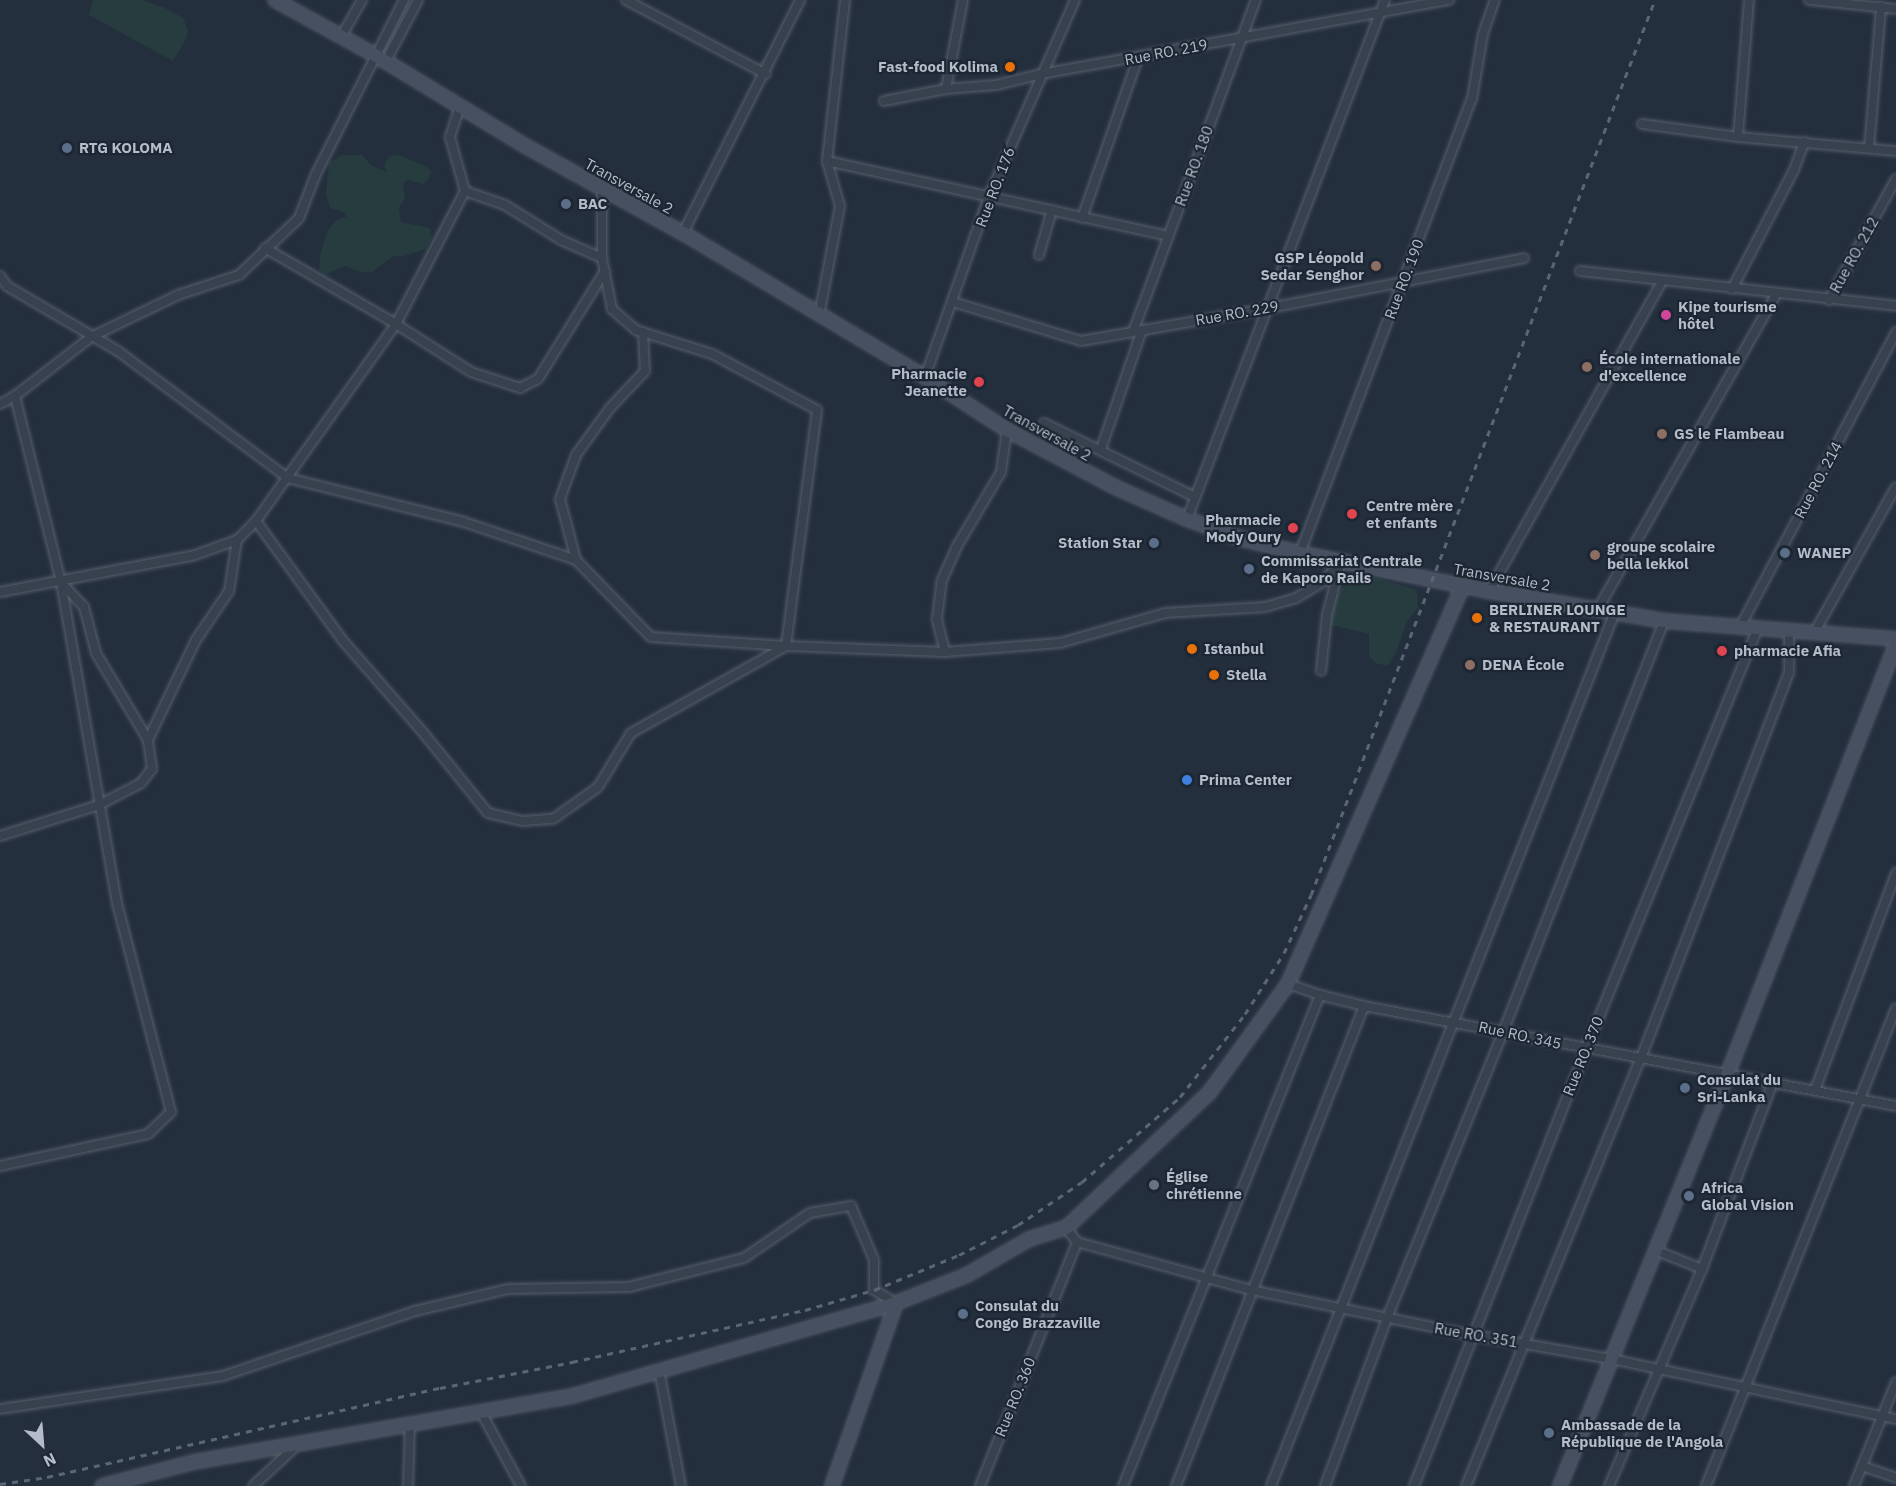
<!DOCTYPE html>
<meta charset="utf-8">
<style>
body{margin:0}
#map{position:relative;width:1896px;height:1486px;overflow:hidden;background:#242f3e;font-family:"IBM Plex Sans",sans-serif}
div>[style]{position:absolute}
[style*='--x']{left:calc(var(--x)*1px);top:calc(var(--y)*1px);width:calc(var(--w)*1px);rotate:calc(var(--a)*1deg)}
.green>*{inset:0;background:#263c3f}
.roads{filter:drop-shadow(0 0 2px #565f6c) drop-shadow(0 0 2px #565f6c)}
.street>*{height:8px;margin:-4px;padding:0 4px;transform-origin:4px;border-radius:4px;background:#38414e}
.secondary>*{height:12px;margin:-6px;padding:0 6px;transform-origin:6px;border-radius:6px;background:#465061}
.rail>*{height:3px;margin-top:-1.5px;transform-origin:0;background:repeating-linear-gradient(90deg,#5a6575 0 6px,transparent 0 12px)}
.dots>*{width:16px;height:16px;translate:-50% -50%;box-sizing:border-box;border:3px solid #1d2633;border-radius:50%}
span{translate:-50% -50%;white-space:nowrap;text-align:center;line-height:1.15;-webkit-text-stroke:4.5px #1d2633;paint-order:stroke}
.street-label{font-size:15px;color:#b4bcc9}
.poi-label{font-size:15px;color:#b4bcc9;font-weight:700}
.right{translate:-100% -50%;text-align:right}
.left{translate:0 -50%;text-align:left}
.north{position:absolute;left:12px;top:1414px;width:60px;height:60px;-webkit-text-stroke:4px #1d2633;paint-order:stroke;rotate:154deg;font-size:16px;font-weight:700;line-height:24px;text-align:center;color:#b4bcc9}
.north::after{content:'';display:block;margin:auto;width:21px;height:27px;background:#b4bcc9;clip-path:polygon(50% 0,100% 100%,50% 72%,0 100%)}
</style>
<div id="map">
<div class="green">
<div style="clip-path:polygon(93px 0,142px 0,165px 8px,183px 18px,188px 30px,186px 39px,173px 61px,89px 15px)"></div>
<div style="clip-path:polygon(342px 155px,362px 155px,371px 165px,388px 173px,384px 166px,389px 156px,399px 155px,427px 167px,431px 172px,428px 180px,423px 184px,407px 180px,403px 184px,405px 198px,399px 208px,401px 222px,430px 228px,432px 239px,426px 249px,404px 256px,393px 256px,372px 272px,360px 272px,345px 266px,324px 275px,319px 270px,320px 255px,327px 232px,336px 220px,346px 217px,344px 212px,330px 208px,326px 195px,329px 163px)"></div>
<div style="clip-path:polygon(1370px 576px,1417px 590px,1418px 608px,1407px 621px,1396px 652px,1388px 666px,1375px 663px,1369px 656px,1369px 634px,1332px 625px,1329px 616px,1337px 595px,1350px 579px)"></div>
</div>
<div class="roads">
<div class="street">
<div style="--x:626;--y:0;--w:158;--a:27.9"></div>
<div style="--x:1809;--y:0;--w:87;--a:5.9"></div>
<div style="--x:341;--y:37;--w:43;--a:-60.4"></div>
<div style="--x:386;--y:61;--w:69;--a:-62.3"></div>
<div style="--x:946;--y:89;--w:91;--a:-79.2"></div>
<div style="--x:884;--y:101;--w:63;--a:-11"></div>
<div style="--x:946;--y:89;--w:50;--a:-4.6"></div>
<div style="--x:996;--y:85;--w:46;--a:-13.7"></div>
<div style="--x:1041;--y:74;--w:415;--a:-10.3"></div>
<div style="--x:460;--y:106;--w:33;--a:108"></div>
<div style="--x:450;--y:137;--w:56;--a:74.5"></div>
<div style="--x:465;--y:191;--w:42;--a:19.3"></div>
<div style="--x:505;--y:205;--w:66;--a:32"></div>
<div style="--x:561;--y:240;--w:45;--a:23.7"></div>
<div style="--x:1642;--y:124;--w:97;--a:7.7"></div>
<div style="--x:1738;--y:137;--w:159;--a:5.1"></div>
<div style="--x:1738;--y:137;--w:137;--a:-85.4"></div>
<div style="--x:1869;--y:148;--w:142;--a:-85.1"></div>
<div style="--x:827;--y:161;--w:349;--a:12.4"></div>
<div style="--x:1082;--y:218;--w:170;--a:-70.7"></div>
<div style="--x:683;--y:233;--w:261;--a:-63.3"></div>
<div style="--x:265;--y:248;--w:151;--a:30.1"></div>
<div style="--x:396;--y:324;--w:89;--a:32.6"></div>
<div style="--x:471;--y:372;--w:52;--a:18.1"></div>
<div style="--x:520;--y:388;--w:20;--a:-27"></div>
<div style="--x:538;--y:379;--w:127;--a:-58.2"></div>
<div style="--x:1039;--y:255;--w:47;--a:-73.9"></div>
<div style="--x:1580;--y:271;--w:318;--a:6.3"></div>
<div style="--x:0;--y:276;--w:12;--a:55"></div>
<div style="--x:7;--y:286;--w:129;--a:30.4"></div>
<div style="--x:118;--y:351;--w:212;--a:36.8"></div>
<div style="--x:288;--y:478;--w:181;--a:14"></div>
<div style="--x:464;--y:522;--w:118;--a:18.7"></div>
<div style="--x:576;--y:560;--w:107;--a:45.8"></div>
<div style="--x:651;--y:637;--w:135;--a:3.8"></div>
<div style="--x:786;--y:646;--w:159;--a:2.2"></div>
<div style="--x:945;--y:652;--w:115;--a:-4.5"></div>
<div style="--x:1060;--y:643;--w:109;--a:-15.9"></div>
<div style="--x:1165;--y:613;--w:100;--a:-3.4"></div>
<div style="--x:1265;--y:607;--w:32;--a:-16"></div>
<div style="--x:1296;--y:598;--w:31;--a:-31"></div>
<div style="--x:1323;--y:582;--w:28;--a:-49"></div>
<div style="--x:1341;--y:561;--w:56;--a:104.5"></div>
<div style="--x:1327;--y:615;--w:56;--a:96.1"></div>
<div style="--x:1732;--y:289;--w:134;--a:-62.5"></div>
<div style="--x:1794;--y:170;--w:30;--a:-70"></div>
<div style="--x:1829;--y:300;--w:138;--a:-61"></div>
<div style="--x:953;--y:302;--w:134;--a:16.9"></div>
<div style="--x:1081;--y:341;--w:187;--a:-9.9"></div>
<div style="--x:1265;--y:309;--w:264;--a:-11.1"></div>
<div style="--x:819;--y:316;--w:112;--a:-79.2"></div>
<div style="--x:840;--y:206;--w:47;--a:-106.1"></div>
<div style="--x:827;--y:161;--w:162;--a:-83.6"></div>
<div style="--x:1133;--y:332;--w:354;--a:-69.7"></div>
<div style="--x:925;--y:377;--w:192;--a:-70.5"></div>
<div style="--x:989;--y:196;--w:214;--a:-66.3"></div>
<div style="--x:0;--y:404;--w:17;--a:-28"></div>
<div style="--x:15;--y:396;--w:96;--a:-37.8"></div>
<div style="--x:91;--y:337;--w:97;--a:-25.8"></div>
<div style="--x:178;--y:295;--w:64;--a:-18.2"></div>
<div style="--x:239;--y:275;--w:83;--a:-43.5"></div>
<div style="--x:299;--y:218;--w:47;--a:-68.9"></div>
<div style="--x:316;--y:174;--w:195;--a:-63.2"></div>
<div style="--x:1044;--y:423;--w:168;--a:26.1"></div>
<div style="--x:1101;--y:449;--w:126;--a:-71"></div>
<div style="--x:1187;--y:519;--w:555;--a:-69.12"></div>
<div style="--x:256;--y:521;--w:150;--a:54"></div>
<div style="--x:344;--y:642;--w:123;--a:48.9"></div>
<div style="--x:425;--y:735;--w:100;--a:51.1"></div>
<div style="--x:488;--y:813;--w:35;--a:13"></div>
<div style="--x:522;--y:821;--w:31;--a:-4"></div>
<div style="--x:553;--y:819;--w:55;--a:-35.4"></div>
<div style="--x:598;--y:787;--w:63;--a:-58.6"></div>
<div style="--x:631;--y:733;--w:178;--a:-29.3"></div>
<div style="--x:786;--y:646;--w:238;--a:-82.5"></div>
<div style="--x:817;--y:410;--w:119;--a:-151.9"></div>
<div style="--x:712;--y:354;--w:80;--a:-162.5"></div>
<div style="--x:636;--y:330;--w:32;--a:-139"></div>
<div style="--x:612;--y:309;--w:52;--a:-101.1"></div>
<div style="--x:602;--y:258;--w:69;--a:-90"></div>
<div style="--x:1300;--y:553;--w:485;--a:-69.3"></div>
<div style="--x:1472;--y:99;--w:66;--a:-80.4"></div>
<div style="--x:1483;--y:34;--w:36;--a:-71"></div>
<div style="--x:576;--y:560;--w:63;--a:-104.7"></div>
<div style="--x:560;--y:499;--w:47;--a:-70"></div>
<div style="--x:576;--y:455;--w:58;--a:-54.1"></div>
<div style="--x:610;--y:408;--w:51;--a:-46.6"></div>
<div style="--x:645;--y:371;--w:39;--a:-93"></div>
<div style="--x:1489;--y:591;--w:355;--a:-60.8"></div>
<div style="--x:0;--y:592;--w:198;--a:-10.7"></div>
<div style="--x:195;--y:555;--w:45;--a:-19.7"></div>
<div style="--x:237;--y:540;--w:27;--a:-45"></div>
<div style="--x:256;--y:521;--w:242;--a:-54.6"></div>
<div style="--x:396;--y:324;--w:150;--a:-62.6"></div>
<div style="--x:1598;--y:609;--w:362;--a:-60.5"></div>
<div style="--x:1740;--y:627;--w:334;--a:-62.1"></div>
<div style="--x:1814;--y:633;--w:167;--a:-60.7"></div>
<div style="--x:945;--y:652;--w:34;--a:-104"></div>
<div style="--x:937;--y:619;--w:39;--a:-83"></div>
<div style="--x:942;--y:580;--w:35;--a:-66"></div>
<div style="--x:956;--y:548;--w:88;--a:-59.4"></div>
<div style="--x:1001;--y:472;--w:42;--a:-81.9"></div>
<div style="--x:148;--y:740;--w:111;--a:-64.4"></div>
<div style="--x:196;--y:640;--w:59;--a:-56"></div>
<div style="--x:229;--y:591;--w:52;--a:-81.1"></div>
<div style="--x:0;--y:836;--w:104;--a:-17.4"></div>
<div style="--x:99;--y:805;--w:47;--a:-27.6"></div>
<div style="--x:141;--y:783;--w:18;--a:-52"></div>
<div style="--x:152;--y:769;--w:29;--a:-98"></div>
<div style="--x:148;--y:740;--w:101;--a:-120.9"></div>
<div style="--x:96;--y:653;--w:48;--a:-104.6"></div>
<div style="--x:84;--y:607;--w:33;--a:-133"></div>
<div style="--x:1288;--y:984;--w:34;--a:19"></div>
<div style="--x:1320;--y:995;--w:45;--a:14"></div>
<div style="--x:1364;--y:1006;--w:541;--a:10.65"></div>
<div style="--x:1815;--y:1090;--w:232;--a:-69.5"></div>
<div style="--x:0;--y:1166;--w:151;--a:-12.2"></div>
<div style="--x:148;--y:1134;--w:32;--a:-44"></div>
<div style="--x:171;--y:1112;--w:216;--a:-104.5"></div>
<div style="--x:117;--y:903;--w:326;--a:-99.9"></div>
<div style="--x:61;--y:582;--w:192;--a:-103.9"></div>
<div style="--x:1066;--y:1228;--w:18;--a:52"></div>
<div style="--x:1077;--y:1242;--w:180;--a:15.4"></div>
<div style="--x:1251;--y:1290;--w:227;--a:11.5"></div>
<div style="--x:1473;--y:1335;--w:140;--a:9.9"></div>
<div style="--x:1611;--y:1359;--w:291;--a:11.9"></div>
<div style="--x:1655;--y:1250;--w:51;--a:22"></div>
<div style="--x:659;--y:1370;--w:118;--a:79.3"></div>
<div style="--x:0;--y:1409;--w:225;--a:-8.4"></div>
<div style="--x:223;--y:1376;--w:203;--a:-18.7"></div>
<div style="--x:415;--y:1311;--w:96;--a:-13.3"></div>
<div style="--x:508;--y:1289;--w:121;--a:-0.9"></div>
<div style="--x:629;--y:1287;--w:119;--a:-14.2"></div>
<div style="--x:744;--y:1258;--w:80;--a:-34.3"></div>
<div style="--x:810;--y:1213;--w:42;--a:-9.7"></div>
<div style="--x:851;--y:1206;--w:59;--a:66.9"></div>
<div style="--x:874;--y:1260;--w:30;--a:90"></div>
<div style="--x:874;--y:1290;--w:26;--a:31"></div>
<div style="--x:481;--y:1412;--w:84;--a:61.6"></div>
<div style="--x:1862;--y:1466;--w:36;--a:19"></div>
<div style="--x:253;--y:1486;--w:62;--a:-43"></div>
<div style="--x:408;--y:1486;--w:62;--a:-88.2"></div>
<div style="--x:980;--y:1486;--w:263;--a:-68.3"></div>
<div style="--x:1123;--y:1486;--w:529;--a:-68.14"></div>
<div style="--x:1176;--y:1486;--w:516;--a:-68.61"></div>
<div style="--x:1271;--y:1486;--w:939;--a:-68.52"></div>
<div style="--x:1325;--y:1486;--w:179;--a:-69.7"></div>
<div style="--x:1387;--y:1318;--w:309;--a:-67.9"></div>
<div style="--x:1503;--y:1032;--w:441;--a:-68.6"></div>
<div style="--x:1414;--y:1486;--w:470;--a:-68.5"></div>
<div style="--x:1586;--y:1049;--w:453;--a:-67.8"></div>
<div style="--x:1466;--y:1486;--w:462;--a:-67.8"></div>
<div style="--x:1641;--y:1058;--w:412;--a:-69"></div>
<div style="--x:1789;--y:673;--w:42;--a:-90"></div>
<div style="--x:1609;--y:1486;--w:236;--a:-66.8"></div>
<div style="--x:1702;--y:1269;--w:200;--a:-69.2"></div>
<div style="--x:1706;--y:1486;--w:514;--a:-68.32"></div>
<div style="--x:1854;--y:1486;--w:112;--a:-68"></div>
</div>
<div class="secondary">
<div style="--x:275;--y:0;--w:114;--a:28.8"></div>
<div style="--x:375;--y:55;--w:178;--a:31.2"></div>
<div style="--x:527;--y:147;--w:178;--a:28.9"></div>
<div style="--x:683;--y:233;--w:282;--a:30.8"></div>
<div style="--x:925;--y:377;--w:98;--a:32.9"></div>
<div style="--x:1007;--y:430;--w:124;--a:27.8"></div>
<div style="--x:1117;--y:488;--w:77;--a:23.9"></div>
<div style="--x:1187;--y:519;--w:59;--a:20"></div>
<div style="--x:1242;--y:539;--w:60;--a:13.6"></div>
<div style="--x:1300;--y:553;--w:193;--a:11.4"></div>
<div style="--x:1489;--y:591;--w:178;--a:9.7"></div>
<div style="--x:1664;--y:621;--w:233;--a:4.4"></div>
<div style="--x:102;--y:1486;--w:95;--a:-14.6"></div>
<div style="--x:194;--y:1462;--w:384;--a:-9.9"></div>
<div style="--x:572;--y:1396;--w:337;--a:-16"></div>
<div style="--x:896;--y:1303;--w:76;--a:-21.5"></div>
<div style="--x:967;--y:1275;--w:72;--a:-30.1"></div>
<div style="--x:1029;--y:1239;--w:39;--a:-17"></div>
<div style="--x:1066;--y:1228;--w:197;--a:-43.4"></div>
<div style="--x:1209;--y:1093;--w:135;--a:-54.1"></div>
<div style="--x:1288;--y:984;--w:436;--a:-66.3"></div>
<div style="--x:832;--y:1486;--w:194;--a:-70.7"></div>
<div style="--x:1560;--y:1486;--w:446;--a:-67.9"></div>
<div style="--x:1728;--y:1073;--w:460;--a:-68.6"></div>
</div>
</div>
<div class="rail">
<div style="--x:0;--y:1484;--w:48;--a:-8.5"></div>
<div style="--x:47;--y:1477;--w:403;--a:-12.8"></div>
<div style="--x:440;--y:1388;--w:135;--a:-11.1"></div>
<div style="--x:572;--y:1362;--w:239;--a:-12.6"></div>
<div style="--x:805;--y:1310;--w:72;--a:-16.2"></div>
<div style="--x:874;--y:1290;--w:92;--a:-22.4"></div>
<div style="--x:959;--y:1255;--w:66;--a:-27"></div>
<div style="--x:1018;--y:1225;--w:77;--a:-33.9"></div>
<div style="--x:1082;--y:1182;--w:130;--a:-40.9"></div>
<div style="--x:1180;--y:1097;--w:105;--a:-51.9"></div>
<div style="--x:1245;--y:1014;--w:72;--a:-57.4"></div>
<div style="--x:1284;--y:953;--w:64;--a:-65"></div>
<div style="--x:1311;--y:895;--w:959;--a:-68.98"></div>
</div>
<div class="dots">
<div style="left:1010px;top:67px;background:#e8710a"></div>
<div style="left:67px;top:148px;background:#5c6f8a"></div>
<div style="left:566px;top:204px;background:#5c6f8a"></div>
<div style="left:1376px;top:266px;background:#8d6e63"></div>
<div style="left:1666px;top:315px;background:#d1479c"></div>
<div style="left:1587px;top:367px;background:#8d6e63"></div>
<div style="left:979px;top:382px;background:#e0444e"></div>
<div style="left:1662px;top:434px;background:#8d6e63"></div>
<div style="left:1352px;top:514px;background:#e0444e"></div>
<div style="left:1293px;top:528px;background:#e0444e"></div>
<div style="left:1154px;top:543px;background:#5c6f8a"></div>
<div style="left:1785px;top:553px;background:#5c6f8a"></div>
<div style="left:1595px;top:555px;background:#8d6e63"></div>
<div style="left:1249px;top:569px;background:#5c6f8a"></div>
<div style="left:1477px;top:618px;background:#e8710a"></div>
<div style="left:1192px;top:649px;background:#e8710a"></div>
<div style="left:1722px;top:651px;background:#e0444e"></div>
<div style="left:1470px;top:665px;background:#8d6e63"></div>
<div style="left:1214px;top:675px;background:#e8710a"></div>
<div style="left:1187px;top:780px;background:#3f7fe0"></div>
<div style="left:1685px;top:1088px;background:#5c6f8a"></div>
<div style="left:1154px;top:1185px;background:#6b7280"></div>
<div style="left:1689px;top:1196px;background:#5c6f8a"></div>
<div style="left:963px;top:1314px;background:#5c6f8a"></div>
<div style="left:1549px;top:1433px;background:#5c6f8a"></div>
</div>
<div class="street-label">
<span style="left:1166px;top:52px;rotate:-11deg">Rue RO. 219</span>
<span style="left:1194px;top:166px;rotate:-70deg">Rue RO. 180</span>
<span style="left:629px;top:186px;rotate:29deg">Transversale 2</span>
<span style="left:995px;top:187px;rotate:-69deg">Rue RO. 176</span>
<span style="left:1854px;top:255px;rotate:-61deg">Rue RO. 212</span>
<span style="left:1404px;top:279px;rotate:-69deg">Rue RO. 190</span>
<span style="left:1237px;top:313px;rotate:-10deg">Rue RO. 229</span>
<span style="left:1047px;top:433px;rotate:29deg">Transversale 2</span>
<span style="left:1818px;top:480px;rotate:-62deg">Rue RO. 214</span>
<span style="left:1502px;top:577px;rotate:10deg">Transversale 2</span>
<span style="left:1520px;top:1035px;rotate:12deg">Rue RO. 345</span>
<span style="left:1583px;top:1056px;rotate:-68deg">Rue RO. 370</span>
<span style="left:1476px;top:1335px;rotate:10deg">Rue RO. 351</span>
<span style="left:1015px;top:1397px;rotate:-68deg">Rue RO. 360</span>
</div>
<div class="poi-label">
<span class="right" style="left:998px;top:67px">Fast-food Kolima</span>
<span class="left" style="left:79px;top:148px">RTG KOLOMA</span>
<span class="left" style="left:578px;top:204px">BAC</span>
<span class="right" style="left:1364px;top:266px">GSP Léopold<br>Sedar Senghor</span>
<span class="left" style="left:1678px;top:315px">Kipe tourisme<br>hôtel</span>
<span class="left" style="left:1599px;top:367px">École internationale<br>d'excellence</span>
<span class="right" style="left:967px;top:382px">Pharmacie<br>Jeanette</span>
<span class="left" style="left:1674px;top:434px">GS le Flambeau</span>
<span class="left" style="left:1366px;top:514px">Centre mère<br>et enfants</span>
<span class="right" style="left:1281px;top:528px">Pharmacie<br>Mody Oury</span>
<span class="right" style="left:1142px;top:543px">Station Star</span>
<span class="left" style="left:1607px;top:555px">groupe scolaire<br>bella lekkol</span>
<span class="left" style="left:1797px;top:553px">WANEP</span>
<span class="left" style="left:1261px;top:569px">Commissariat Centrale<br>de Kaporo Rails</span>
<span class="left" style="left:1489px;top:618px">BERLINER LOUNGE<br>&amp; RESTAURANT</span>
<span class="left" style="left:1204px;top:649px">Istanbul</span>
<span class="left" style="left:1734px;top:651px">pharmacie Afia</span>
<span class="left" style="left:1482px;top:665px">DENA École</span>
<span class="left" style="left:1226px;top:675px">Stella</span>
<span class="left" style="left:1199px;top:780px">Prima Center</span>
<span class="left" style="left:1697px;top:1088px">Consulat du<br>Sri-Lanka</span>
<span class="left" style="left:1166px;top:1185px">Église<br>chrétienne</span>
<span class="left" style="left:1701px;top:1196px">Africa<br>Global Vision</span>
<span class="left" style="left:975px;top:1314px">Consulat du<br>Congo Brazzaville</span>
<span class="left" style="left:1561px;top:1433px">Ambassade de la<br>République de l'Angola</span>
</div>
<div class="north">N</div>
</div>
